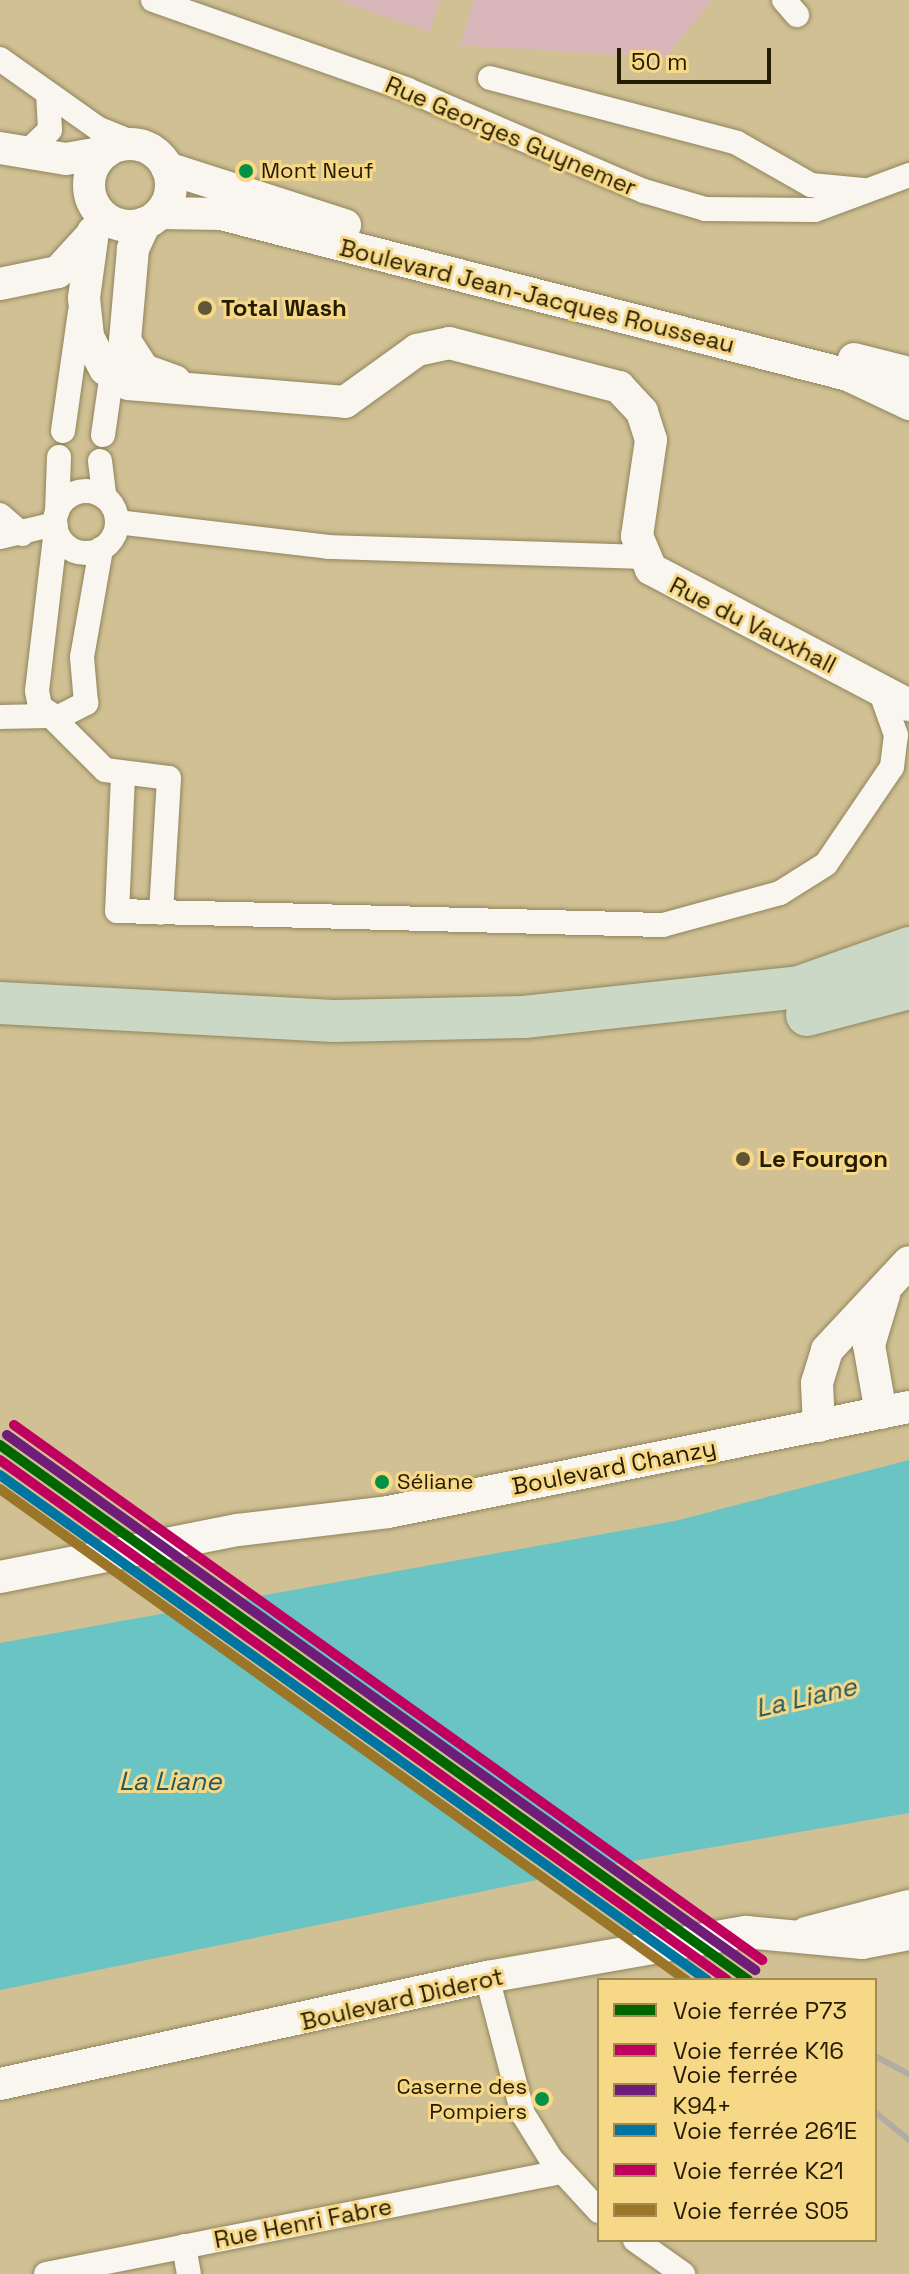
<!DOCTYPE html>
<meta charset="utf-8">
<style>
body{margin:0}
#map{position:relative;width:909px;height:2274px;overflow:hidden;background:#d0c094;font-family:"Space Grotesk",sans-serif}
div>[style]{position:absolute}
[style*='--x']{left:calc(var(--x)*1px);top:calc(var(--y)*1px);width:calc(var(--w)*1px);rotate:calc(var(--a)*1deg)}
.green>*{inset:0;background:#d8b6ba}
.water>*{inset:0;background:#6ac4c4}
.pier>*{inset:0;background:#d0c094}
.roads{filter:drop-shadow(0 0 2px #90845d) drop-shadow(0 0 2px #90845d)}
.street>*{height:24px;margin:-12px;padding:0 12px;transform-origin:12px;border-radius:12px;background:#f8f6ef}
.street>.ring{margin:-12px;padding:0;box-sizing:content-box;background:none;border:24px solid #f8f6ef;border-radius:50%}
.secondary>*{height:32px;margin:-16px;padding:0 16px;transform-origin:16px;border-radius:16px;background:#f8f6ef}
.secondary>.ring{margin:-16px;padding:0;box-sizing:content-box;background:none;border:32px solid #f8f6ef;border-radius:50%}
.highway>*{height:42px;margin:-21px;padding:0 21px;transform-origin:21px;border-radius:21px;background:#cad8c5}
.rail>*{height:6px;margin:-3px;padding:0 3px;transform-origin:3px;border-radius:3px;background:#b1ada3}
.rail-1>*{height:10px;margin:-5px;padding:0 5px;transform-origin:5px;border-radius:5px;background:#060}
.rail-2>*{height:10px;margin:-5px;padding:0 5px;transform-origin:5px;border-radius:5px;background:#bf005f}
.rail-3>*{height:10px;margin:-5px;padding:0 5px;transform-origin:5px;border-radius:5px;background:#6e1e78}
.rail-4>*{height:10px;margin:-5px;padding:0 5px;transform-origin:5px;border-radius:5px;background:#0075a1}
.rail-5>*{height:10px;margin:-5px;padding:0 5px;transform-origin:5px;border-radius:5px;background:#bf005f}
.rail-6>*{height:10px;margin:-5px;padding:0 5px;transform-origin:5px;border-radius:5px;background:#9c7628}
.dots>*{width:22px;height:22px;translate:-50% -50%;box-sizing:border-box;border:4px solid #f6d887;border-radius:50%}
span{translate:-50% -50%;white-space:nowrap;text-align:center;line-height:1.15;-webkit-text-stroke:6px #f6d887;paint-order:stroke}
.bus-label{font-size:22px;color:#241b03}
.left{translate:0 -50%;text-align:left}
.right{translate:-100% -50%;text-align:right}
.street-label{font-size:24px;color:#241b03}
.poi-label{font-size:24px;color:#241b03;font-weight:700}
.water-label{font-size:26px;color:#225961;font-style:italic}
.legend{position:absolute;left:597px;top:1978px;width:280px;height:264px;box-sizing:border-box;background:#f6d887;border:2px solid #a28c52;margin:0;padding:10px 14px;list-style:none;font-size:24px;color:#241b03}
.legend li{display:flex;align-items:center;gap:16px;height:40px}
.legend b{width:40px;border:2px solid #a28c52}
.scale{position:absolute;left:617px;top:48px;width:154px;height:36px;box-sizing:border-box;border:4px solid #241b03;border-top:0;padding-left:10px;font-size:24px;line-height:28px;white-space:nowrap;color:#241b03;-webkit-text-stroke:6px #f6d887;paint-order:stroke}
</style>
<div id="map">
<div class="green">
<div style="clip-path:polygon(337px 0,440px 0,429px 32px)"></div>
<div style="clip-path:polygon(474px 0,712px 0,665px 58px,460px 45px)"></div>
</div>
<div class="water">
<div style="clip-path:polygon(909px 1460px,909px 1813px,616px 1864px,0 1990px,0 1643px,675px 1521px)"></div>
</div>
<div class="pier">
<div style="clip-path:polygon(233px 1594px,494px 1785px,613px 1869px,553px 1881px,170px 1607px)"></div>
</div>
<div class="roads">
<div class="street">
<div style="--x:153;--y:0;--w:270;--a:19.4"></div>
<div style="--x:408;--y:90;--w:257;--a:23.2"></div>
<div style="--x:644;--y:191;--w:64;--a:16.4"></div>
<div style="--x:705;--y:209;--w:110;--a:0.5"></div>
<div style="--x:815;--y:210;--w:100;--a:-20.4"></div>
<div style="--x:784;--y:0;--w:20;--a:49"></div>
<div style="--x:0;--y:59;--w:121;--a:35.3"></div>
<div style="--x:99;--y:129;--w:40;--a:22"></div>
<div style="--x:490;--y:78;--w:255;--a:14.7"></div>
<div style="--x:737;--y:143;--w:85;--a:29.6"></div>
<div style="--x:811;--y:185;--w:52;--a:5.5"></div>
<div style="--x:26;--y:153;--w:33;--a:-44"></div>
<div style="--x:50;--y:130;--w:34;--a:-93"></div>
<div style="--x:63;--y:431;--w:120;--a:-81.9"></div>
<div style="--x:103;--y:435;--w:77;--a:-81.8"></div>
<div style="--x:100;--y:461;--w:35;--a:83"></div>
<div class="ring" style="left:55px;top:491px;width:38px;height:38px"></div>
<div style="--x:57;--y:512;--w:55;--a:-87.9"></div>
<div style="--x:0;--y:515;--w:29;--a:41"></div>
<div style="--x:117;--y:522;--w:213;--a:6.7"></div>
<div style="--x:329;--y:547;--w:312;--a:1.8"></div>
<div style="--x:56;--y:529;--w:163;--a:96.7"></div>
<div style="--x:37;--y:691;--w:16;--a:79"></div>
<div style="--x:40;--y:707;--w:20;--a:33"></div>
<div style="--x:57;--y:718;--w:33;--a:-27"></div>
<div style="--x:86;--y:703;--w:46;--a:-95"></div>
<div style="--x:82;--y:657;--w:110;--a:-80"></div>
<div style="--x:0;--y:537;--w:57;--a:-13.3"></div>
<div style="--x:0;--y:717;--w:48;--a:-1.2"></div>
<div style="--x:52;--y:717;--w:75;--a:45"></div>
<div style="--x:105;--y:770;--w:64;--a:7.1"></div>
<div style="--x:169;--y:778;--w:135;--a:93.4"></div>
<div style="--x:123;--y:776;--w:135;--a:92.5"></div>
<div style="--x:117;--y:911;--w:546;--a:1.47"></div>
<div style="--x:663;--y:925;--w:121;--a:-15.3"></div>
<div style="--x:780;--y:893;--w:54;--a:-32.2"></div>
<div style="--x:826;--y:864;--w:117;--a:-55.8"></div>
<div style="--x:892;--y:767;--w:32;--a:-83"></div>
<div style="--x:896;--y:735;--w:48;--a:-109.6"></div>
<div style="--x:487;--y:1977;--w:142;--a:75.3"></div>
<div style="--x:523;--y:2114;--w:53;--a:58.1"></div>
<div style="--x:551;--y:2159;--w:71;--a:47.3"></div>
<div style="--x:635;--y:2240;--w:59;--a:35.3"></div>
<div style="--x:184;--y:2246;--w:28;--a:80"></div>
<div style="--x:46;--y:2274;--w:525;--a:-11.2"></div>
</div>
<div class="secondary">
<div class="ring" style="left:89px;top:144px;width:50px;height:50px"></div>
<div style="--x:0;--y:148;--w:67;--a:9.5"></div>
<div style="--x:66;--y:159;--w:40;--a:-10"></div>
<div style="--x:167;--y:168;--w:187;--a:17.8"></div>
<div style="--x:160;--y:213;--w:61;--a:0.9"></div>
<div style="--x:221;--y:214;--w:647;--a:14.4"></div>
<div style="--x:848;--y:375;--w:68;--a:25.4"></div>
<div style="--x:145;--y:223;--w:29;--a:115"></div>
<div style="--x:133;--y:249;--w:92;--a:95"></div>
<div style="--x:125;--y:341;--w:35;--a:57"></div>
<div style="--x:144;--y:370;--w:33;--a:20"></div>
<div style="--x:93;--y:232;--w:67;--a:97.8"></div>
<div style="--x:84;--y:298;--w:39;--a:84"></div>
<div style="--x:88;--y:337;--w:36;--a:62"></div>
<div style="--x:105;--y:369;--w:27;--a:33"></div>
<div style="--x:128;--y:384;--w:218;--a:4.7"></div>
<div style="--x:345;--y:402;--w:89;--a:-35.8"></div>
<div style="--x:417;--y:350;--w:33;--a:-12"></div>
<div style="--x:449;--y:343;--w:176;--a:14.5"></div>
<div style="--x:619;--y:387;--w:34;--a:47"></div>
<div style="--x:642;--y:412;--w:29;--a:72"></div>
<div style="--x:651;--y:440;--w:97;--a:98.3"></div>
<div style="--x:637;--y:536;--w:36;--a:67"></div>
<div style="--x:651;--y:569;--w:292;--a:27.8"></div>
<div style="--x:0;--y:284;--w:59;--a:-11.7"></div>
<div style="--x:58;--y:272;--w:49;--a:-47.5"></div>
<div style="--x:854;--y:359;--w:57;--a:14.3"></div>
<div style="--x:881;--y:1413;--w:69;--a:-100"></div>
<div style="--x:869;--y:1345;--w:52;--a:-73.3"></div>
<div style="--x:819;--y:1426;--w:43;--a:-92.7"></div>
<div style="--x:817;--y:1383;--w:34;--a:-73"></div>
<div style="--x:827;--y:1350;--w:120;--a:-47"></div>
<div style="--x:0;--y:1577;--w:243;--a:-11.2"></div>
<div style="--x:238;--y:1530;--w:151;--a:-6.8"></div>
<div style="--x:388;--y:1512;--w:531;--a:-11.39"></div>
<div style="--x:806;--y:1933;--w:106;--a:-14.7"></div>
<div style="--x:0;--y:2084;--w:499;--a:-12.4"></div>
<div style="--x:487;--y:1977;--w:263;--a:-9.9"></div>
<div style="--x:746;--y:1932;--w:117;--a:5.4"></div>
<div style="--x:862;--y:1943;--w:48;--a:-10.8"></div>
</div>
<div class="highway">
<div style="--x:0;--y:1003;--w:334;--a:3.1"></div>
<div style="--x:334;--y:1021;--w:190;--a:-1.2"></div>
<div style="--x:524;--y:1017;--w:277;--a:-6.2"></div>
<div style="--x:799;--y:987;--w:117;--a:-19.5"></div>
<div style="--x:807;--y:1015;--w:106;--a:-14.8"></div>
</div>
</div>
<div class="rail">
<div style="--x:875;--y:2056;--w:38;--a:28"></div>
<div style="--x:875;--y:2112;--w:44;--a:39.5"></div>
</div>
<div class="rail-1">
<div style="--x:0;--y:1445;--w:920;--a:35.57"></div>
</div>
<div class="rail-2">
<div style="--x:0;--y:1460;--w:894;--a:35.57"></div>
</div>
<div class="rail-3">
<div style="--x:7;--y:1435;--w:920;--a:35.57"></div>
</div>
<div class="rail-4">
<div style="--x:0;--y:1475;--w:869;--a:35.54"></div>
</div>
<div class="rail-5">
<div style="--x:14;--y:1425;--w:920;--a:35.57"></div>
</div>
<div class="rail-6">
<div style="--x:0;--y:1489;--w:844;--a:35.59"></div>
</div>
<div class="dots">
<div style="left:246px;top:171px;background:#059145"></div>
<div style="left:205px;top:308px;background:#605536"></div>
<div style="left:743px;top:1159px;background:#605536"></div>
<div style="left:382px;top:1482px;background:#059145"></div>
<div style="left:542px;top:2099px;background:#059145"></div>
</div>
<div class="bus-label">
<span class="left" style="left:261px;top:171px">Mont Neuf</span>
<span class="left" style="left:397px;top:1482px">Séliane</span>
<span class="right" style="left:527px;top:2099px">Caserne des<br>Pompiers</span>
</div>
<div class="street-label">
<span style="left:511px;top:136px;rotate:23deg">Rue Georges Guynemer</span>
<span style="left:537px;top:296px;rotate:14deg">Boulevard Jean-Jacques Rousseau</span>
<span style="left:753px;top:625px;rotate:27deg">Rue du Vauxhall</span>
<span style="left:614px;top:1467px;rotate:-11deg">Boulevard Chanzy</span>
<span style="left:402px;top:1999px;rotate:-13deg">Boulevard Diderot</span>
<span style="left:303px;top:2223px;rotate:-11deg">Rue Henri Fabre</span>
</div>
<div class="poi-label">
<span class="left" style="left:221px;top:308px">Total Wash</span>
<span class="left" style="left:759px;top:1159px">Le Fourgon</span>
</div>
<div class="water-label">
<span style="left:806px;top:1698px;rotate:-13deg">La Liane</span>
<span style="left:170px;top:1782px">La Liane</span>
</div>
<ul class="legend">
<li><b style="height:10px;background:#060"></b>Voie ferrée P73</li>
<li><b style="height:10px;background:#bf005f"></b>Voie ferrée K16</li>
<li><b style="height:10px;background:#6e1e78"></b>Voie ferrée K94+</li>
<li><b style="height:10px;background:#0075a1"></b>Voie ferrée 261E</li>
<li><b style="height:10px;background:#bf005f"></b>Voie ferrée K21</li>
<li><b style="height:10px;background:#9c7628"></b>Voie ferrée S05</li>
</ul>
<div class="scale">50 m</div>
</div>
